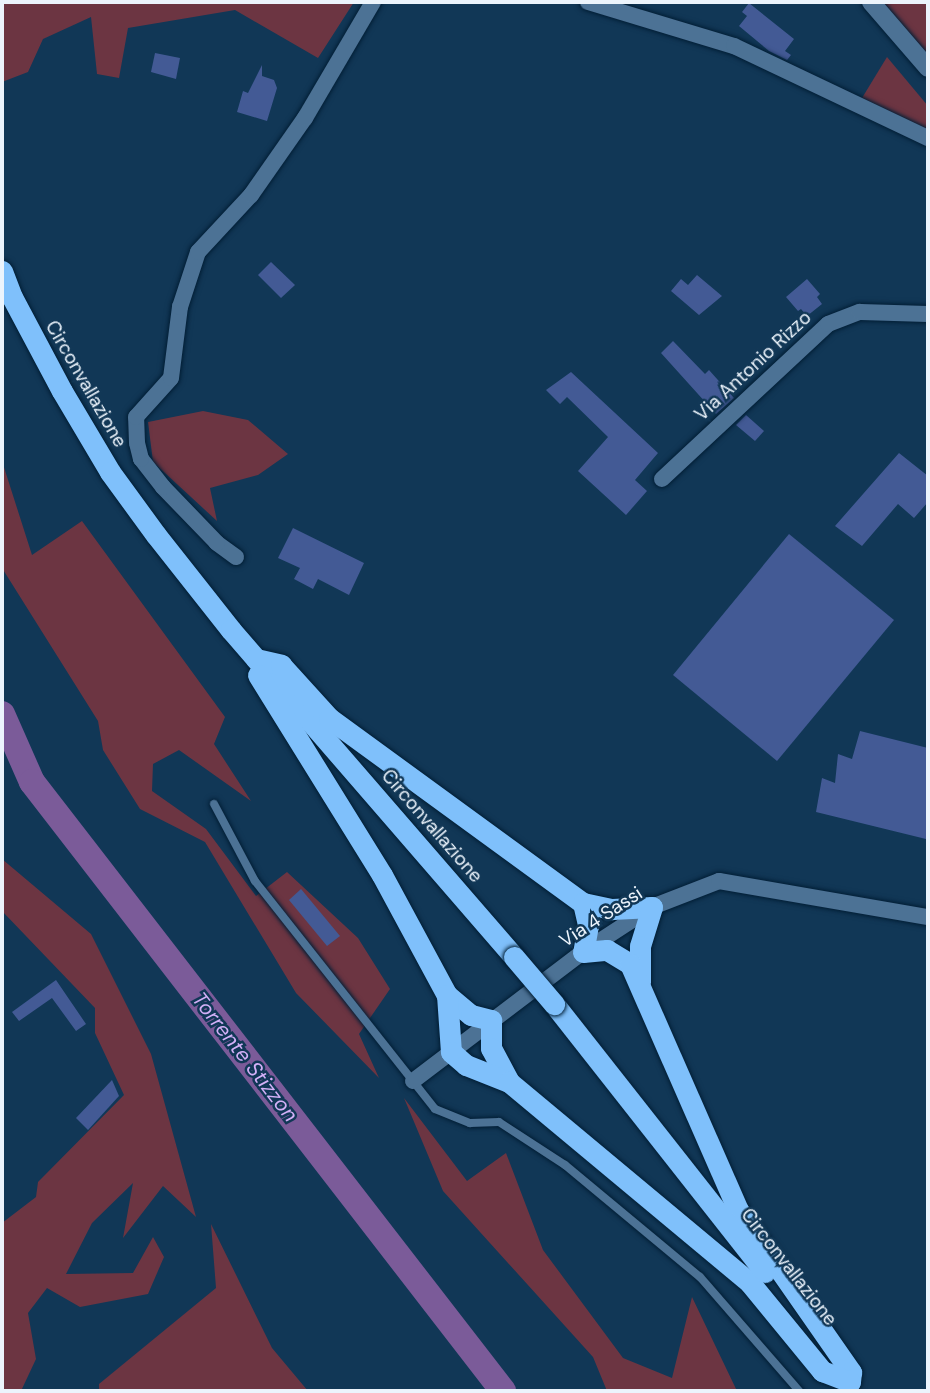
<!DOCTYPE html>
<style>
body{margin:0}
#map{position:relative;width:930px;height:1393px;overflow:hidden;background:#113756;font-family:"DM Sans",sans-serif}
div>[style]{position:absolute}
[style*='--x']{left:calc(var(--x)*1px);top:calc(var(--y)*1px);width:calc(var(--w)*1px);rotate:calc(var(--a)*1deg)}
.green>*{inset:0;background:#6c3542}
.river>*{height:26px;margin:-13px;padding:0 13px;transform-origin:13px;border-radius:13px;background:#7b5b99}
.building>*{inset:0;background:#435a95}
.roads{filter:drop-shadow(0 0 2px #021e35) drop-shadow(0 0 2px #021e35)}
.lane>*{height:8px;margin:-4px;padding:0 4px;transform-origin:4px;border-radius:4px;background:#4c7295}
.street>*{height:16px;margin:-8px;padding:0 8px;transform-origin:8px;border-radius:8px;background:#4c7295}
.secondary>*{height:18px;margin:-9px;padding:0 9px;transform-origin:9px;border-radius:9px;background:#4c7295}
.highway>*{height:21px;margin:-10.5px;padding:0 10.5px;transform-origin:10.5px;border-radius:10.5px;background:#7fc0fb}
.bridges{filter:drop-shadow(0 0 2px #021e35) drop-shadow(0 0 2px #021e35)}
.highway-bridge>*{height:21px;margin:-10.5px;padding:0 10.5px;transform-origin:10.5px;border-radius:10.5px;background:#7fc0fb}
span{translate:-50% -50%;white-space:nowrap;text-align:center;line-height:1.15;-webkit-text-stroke:5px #113756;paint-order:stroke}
.street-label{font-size:19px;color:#ecf4fc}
.water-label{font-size:21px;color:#d3b0f7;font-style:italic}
.frame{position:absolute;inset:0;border:4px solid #ecf4fc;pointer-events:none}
</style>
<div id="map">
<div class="green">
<div style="clip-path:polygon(2px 2px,354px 2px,318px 58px,235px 10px,128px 28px,119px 78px,97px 74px,91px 17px,43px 39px,28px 72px,2px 82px)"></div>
<div style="clip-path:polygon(880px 2px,928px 2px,928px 68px)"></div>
<div style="clip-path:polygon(887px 57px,928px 106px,928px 130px,862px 98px)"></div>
<div style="clip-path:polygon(203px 411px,248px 420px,288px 454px,258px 475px,210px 488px,217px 521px,153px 462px,148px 422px)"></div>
<div style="clip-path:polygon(2px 461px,32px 555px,82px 521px,225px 717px,214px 744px,251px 801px,179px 750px,153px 764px,152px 791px,206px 829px,256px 896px,287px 872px,358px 938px,390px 989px,359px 1034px,379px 1078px,296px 993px,205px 842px,140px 809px,103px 750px,98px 721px,2px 568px)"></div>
<div style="clip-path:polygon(2px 859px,91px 934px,151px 1054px,196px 1217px,163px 1186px,123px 1238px,133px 1183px,92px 1223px,66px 1274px,133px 1273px,153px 1237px,164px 1257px,148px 1294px,80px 1307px,47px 1288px,28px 1313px,36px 1359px,21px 1391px,2px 1391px,2px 1223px,36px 1197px,38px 1182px,124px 1095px,95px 1033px,95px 1008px,2px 911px)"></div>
<div style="clip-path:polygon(404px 1098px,467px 1181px,506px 1153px,543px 1250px,623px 1358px,672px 1378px,692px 1297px,737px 1391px,607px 1391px,593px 1357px,443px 1191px)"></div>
<div style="clip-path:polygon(211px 1224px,272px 1348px,308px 1391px,99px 1391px,99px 1384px,216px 1288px)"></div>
</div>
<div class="river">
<div style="--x:2;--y:714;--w:74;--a:66.2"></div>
<div style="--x:32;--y:782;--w:770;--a:52.28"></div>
</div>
<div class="building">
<div style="clip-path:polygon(749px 3px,794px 39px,785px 51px,791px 55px,787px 60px,769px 51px,739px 26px,747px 16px,742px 12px)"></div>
<div style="clip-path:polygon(155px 53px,180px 58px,176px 79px,151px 72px)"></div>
<div style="clip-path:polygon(262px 65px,262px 76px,274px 80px,277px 88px,267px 121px,237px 112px,243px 91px,248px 93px)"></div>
<div style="clip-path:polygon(271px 262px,295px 285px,281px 298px,258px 275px)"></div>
<div style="clip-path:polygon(697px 275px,722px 296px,699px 315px,671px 291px,681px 279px,688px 285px)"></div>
<div style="clip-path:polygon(807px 279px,820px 294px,817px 297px,822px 304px,807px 316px,801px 309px,798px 311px,786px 297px)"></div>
<div style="clip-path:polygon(673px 341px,705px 374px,709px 370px,734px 398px,716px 414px,661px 353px)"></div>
<div style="clip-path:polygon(571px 372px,658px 453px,635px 480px,647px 491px,626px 515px,578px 471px,608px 437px,567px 397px,560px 404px,546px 390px)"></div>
<div style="clip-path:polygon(746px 415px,764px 431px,755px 441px,736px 425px)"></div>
<div style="clip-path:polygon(899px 453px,928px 476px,928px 502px,914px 518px,898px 504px,862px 546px,835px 526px)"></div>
<div style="clip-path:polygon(293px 528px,364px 563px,349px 595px,318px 579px,313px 589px,294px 579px,300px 568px,278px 558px)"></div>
<div style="clip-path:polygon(789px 534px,894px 620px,777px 761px,673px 675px)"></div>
<div style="clip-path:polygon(860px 731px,928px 748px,926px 839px,816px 812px,822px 778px,835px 783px,838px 754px,852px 759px)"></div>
<div style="clip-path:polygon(301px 889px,340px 936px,327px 946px,289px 900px)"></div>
<div style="clip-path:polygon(56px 980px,86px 1024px,76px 1031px,52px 998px,19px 1021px,12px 1012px)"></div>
<div style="clip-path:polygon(112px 1080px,119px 1096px,88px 1130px,76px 1118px)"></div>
</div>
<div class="roads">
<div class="lane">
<div style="--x:214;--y:804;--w:87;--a:62"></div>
<div style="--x:255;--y:881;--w:290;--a:51.7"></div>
<div style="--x:435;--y:1109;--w:38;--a:22"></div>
<div style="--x:470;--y:1123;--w:29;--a:-2"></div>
<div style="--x:499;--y:1122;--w:79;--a:33.1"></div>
<div style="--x:565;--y:1165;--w:175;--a:39.7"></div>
<div style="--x:700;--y:1277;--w:151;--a:49"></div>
</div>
<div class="street">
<div style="--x:588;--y:2;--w:152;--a:16.8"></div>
<div style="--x:734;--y:46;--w:215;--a:25.4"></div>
<div style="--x:662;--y:479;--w:227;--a:-43"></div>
<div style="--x:828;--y:324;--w:34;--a:-21"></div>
<div style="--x:860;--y:312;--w:68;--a:1.7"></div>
<div style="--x:236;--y:557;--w:24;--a:-144"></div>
<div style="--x:217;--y:543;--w:78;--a:-134"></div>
<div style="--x:163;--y:487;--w:36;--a:-128"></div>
<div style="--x:141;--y:459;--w:16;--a:-104"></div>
<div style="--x:137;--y:443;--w:26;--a:-92"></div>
<div style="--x:136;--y:417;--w:52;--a:-48.1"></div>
<div style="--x:171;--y:378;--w:72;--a:-82.8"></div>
<div style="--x:180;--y:307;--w:58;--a:-71.9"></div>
<div style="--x:198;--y:252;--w:78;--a:-47.1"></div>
<div style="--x:251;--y:195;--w:94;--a:-55"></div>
<div style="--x:305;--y:118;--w:134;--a:-59.6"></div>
<div style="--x:413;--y:1081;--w:213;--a:-37.2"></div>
<div style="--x:583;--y:952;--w:82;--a:-33.1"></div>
<div style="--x:652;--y:907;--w:72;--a:-21.2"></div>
<div style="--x:719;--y:881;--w:212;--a:9.8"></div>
</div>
<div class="secondary">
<div style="--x:871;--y:2;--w:87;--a:49.2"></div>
</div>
<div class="highway">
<div style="--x:2;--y:271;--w:28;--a:69"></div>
<div style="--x:12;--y:297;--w:106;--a:62"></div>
<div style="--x:62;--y:391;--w:94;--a:59.3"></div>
<div style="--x:110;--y:472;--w:78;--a:53.9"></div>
<div style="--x:156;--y:535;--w:121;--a:51.7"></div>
<div style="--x:231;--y:630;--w:432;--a:49.1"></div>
<div style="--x:256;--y:659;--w:26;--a:13"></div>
<div style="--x:281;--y:665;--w:72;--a:47.8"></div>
<div style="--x:329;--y:718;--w:314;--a:36.1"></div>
<div style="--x:583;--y:903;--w:30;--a:12"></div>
<div style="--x:612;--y:909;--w:40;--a:-2.9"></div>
<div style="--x:652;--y:907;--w:41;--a:107.1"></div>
<div style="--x:640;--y:946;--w:36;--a:90"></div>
<div style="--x:258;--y:675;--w:235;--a:58.2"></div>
<div style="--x:382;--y:875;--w:136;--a:61.6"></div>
<div style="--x:447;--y:995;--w:31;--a:40"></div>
<div style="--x:471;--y:1015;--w:21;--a:14"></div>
<div style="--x:491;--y:1020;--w:28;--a:90"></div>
<div style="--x:491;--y:1048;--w:38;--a:62"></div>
<div style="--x:583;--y:903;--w:23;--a:77"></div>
<div style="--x:588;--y:925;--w:27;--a:100"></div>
<div style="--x:583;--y:952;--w:24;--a:-5"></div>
<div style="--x:607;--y:950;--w:27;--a:31"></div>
<div style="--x:630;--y:964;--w:269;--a:66.3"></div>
<div style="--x:738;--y:1210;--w:198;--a:55.1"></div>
<div style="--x:851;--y:1372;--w:10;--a:96"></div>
<div style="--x:447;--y:995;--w:57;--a:86"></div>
<div style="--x:451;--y:1052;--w:20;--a:41"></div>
<div style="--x:466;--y:1065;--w:46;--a:21.6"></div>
<div style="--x:509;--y:1082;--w:314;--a:39.8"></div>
<div style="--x:750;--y:1283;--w:114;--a:50.7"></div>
<div style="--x:822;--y:1371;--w:30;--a:21"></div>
<div style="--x:554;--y:1004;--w:341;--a:51.8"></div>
</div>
</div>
<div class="bridges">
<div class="highway-bridge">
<div style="--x:514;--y:957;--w:62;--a:49.6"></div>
</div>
</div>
<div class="street-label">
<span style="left:753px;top:366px;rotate:-43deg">Via Antonio Rizzo</span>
<span style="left:86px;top:384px;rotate:60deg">Circonvallazione</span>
<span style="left:432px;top:826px;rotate:49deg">Circonvallazione</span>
<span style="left:601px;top:917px;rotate:-33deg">Via 4 Sassi</span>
<span style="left:789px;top:1267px;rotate:52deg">Circonvallazione</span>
</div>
<div class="water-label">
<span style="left:245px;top:1057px;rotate:52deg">Torrente Stizzon</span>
</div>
<div class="frame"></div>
</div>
